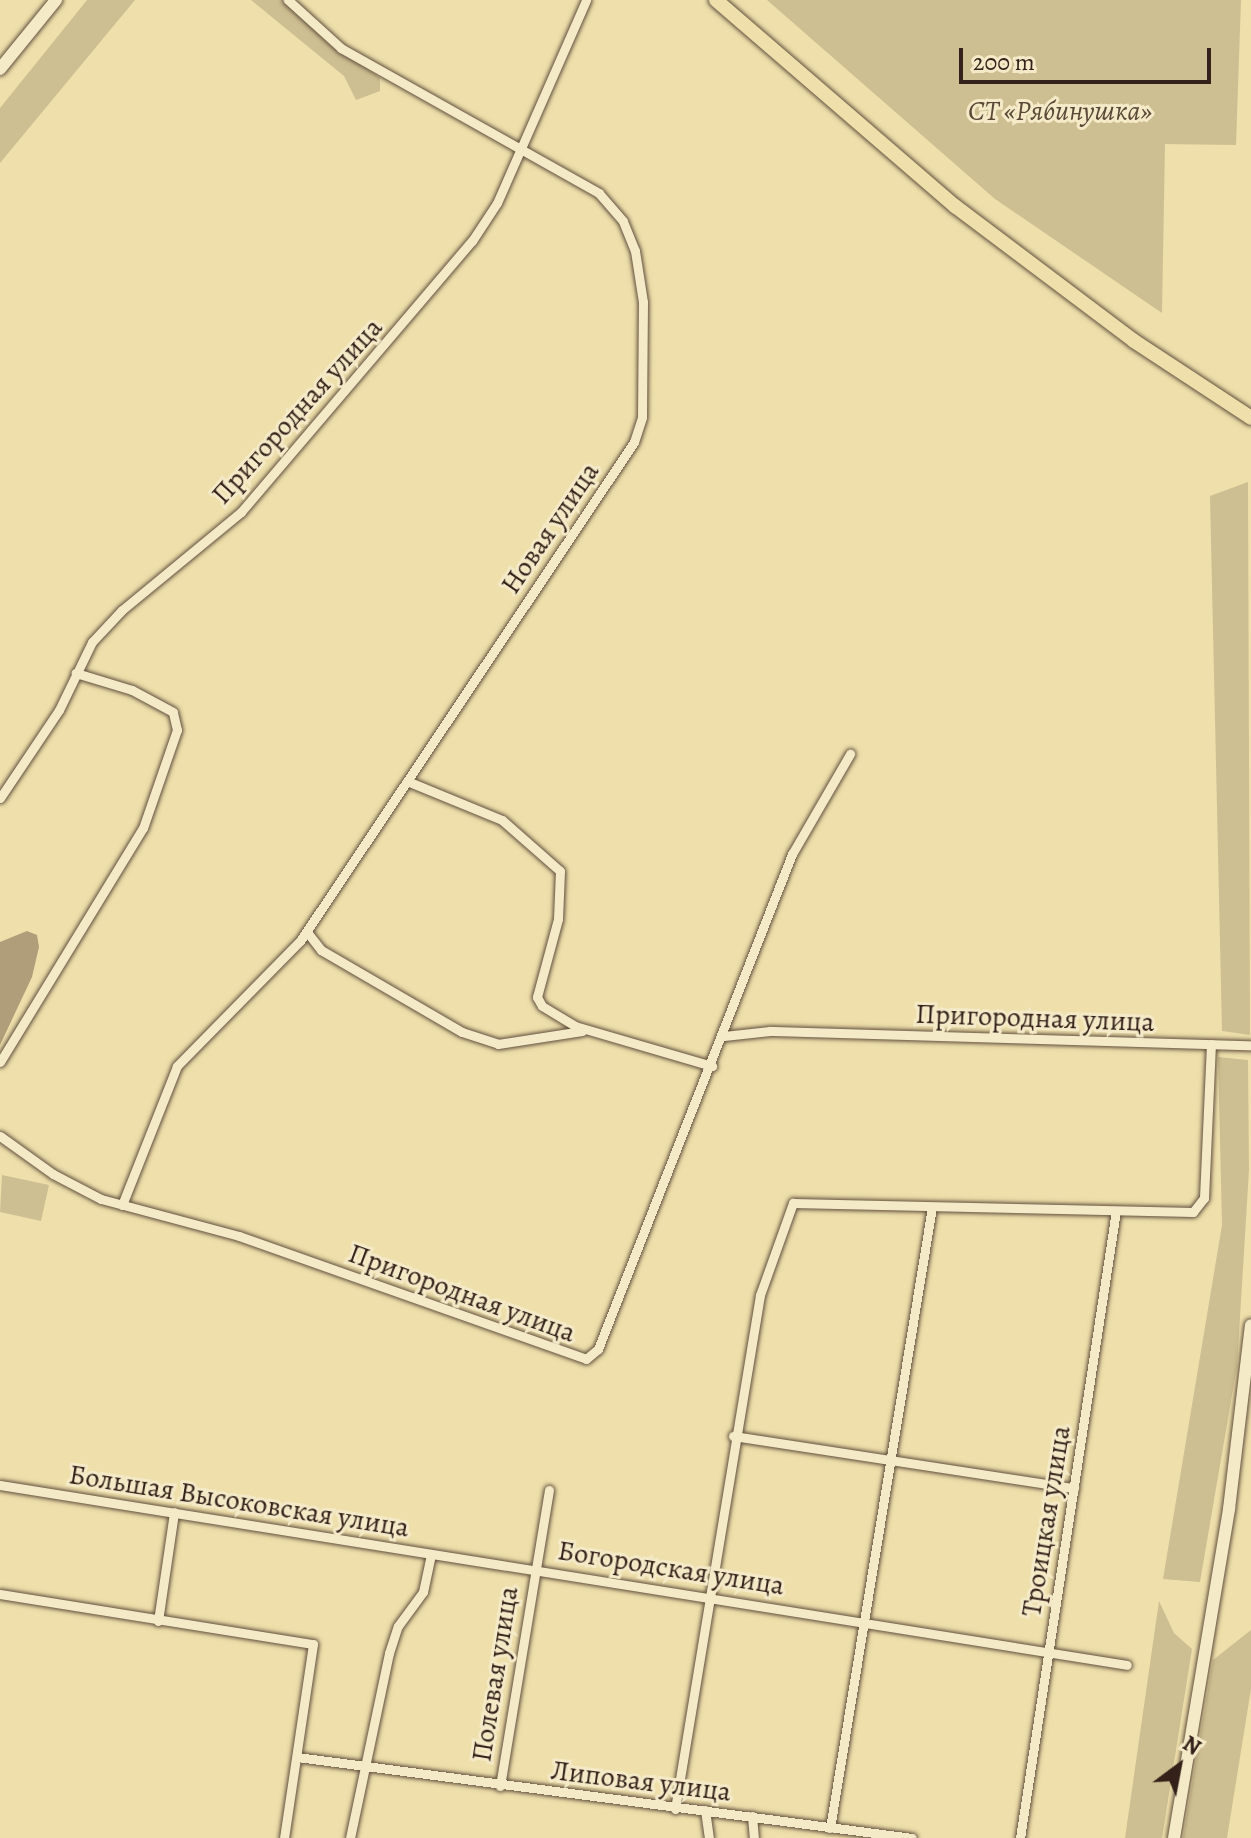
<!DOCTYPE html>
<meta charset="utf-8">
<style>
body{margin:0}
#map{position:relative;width:1251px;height:1838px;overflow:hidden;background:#eedfab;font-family:Alegreya,serif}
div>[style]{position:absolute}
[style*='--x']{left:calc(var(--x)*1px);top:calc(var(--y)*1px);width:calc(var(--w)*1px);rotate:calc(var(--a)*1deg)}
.green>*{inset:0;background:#cebf92}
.water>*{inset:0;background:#af9e79}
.roads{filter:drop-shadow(0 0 2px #62503e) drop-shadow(0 0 2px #62503e)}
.minor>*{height:9px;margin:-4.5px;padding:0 4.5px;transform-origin:4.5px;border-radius:4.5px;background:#f4eac8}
.tertiary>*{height:12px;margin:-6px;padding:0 6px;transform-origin:6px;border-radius:6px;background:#f4eac8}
.primary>*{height:14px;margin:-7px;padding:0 7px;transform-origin:7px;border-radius:7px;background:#eedfab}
span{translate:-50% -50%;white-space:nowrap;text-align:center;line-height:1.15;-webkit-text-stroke:6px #f4eac8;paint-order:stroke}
.park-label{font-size:28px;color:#5a4837;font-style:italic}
.street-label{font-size:28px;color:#342119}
.north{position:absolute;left:1139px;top:1726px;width:80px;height:80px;-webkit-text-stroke:6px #f4eac8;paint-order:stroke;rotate:32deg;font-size:22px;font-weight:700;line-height:32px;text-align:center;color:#342119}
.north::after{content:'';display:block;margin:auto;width:28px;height:36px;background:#342119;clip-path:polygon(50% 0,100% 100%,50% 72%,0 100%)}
.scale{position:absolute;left:959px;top:48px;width:252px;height:36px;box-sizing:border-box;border:4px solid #342119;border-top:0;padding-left:10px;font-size:24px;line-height:28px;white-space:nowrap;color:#342119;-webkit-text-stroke:6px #f4eac8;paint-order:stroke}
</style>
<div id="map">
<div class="green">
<div style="clip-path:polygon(87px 0,135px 0,0 163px,0 108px)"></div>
<div style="clip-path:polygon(251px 0,285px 0,320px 35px,380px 78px,380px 91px,356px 100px,344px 76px)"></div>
<div style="clip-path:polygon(767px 0,1241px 0,1236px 145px,1165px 144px,1162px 313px,995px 199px)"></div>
<div style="clip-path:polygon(1248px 482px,1250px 1035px,1222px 1031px,1210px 496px)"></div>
<div style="clip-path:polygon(1218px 1057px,1248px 1060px,1249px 1170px,1237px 1366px,1200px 1582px,1163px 1579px,1222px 1225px)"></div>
<div style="clip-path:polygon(2px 1175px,49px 1185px,41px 1221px,0 1212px)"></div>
<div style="clip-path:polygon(1159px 1601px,1174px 1633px,1192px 1649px,1162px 1838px,1125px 1838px)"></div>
<div style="clip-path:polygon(1251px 1630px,1251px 1689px,1227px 1838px,1183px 1838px,1213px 1660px)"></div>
</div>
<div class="water">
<div style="clip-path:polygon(27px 931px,37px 935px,39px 947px,32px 977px,0 1045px,0 942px)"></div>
</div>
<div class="roads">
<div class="minor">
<div style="--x:407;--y:781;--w:103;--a:22.3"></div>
<div style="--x:502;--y:820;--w:77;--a:41.3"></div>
<div style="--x:560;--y:871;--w:48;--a:92.4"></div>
<div style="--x:558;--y:919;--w:81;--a:105.1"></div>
<div style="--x:537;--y:997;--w:10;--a:61"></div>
<div style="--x:542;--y:1006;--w:39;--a:31"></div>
<div style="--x:575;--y:1026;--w:143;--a:16.3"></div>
<div style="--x:0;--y:798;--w:106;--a:-56.2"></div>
<div style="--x:59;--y:710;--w:76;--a:-64.1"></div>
<div style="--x:92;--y:642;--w:44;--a:-46.8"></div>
<div style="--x:122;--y:610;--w:154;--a:-39.5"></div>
<div style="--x:241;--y:512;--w:356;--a:-49.6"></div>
<div style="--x:472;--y:241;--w:45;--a:-56.7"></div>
<div style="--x:497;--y:203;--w:222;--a:-66.3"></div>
<div style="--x:307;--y:932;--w:23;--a:52"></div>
<div style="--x:321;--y:950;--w:163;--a:30.2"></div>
<div style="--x:462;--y:1032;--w:38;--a:18"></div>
<div style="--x:498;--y:1044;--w:85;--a:-8.8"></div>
<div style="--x:724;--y:1036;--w:46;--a:-6.2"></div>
<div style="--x:770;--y:1031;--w:481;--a:1.7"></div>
<div style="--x:0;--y:1062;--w:274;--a:-58.6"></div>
<div style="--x:143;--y:828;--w:104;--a:-70.9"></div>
<div style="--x:177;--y:730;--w:18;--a:-103"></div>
<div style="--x:173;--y:712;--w:47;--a:-151.8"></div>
<div style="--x:132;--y:690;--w:59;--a:-163.1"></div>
<div style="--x:0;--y:1136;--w:65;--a:35.6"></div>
<div style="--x:53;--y:1174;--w:54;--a:27.5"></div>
<div style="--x:101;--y:1199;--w:143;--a:15"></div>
<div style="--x:239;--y:1236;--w:368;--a:19.5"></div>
<div style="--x:586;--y:1359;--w:16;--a:-40"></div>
<div style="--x:598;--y:1349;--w:532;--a:-68.6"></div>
<div style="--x:792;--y:854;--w:116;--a:-59.9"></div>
<div style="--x:122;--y:1205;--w:149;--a:-68.4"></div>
<div style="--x:177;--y:1066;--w:175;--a:-45.5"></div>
<div style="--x:300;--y:941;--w:600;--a:-56.2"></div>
<div style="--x:634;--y:442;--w:26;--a:-72"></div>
<div style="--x:642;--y:417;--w:115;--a:-89.5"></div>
<div style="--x:643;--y:302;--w:52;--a:-98.9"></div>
<div style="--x:635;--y:251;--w:32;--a:-112"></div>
<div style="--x:623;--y:221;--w:37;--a:-131"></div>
<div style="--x:599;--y:193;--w:296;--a:-150.7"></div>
<div style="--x:341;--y:48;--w:72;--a:-137.8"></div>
<div style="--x:733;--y:1436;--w:345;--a:8.7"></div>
<div style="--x:0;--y:1485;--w:1141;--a:9.07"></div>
<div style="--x:0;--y:1594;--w:317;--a:9.1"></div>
<div style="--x:313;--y:1644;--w:196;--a:98.5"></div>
<div style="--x:158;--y:1621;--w:110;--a:-81.6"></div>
<div style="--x:297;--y:1757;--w:620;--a:7.5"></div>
<div style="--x:500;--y:1786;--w:300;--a:-80.6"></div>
<div style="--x:675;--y:1809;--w:521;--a:-80.61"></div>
<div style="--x:760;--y:1295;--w:98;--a:-70.3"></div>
<div style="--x:793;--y:1203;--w:400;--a:1.3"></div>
<div style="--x:1193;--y:1212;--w:18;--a:-52"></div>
<div style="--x:1204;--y:1198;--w:154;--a:-87.4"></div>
<div style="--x:705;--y:1810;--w:28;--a:82"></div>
<div style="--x:752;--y:1816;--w:22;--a:85"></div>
<div style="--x:830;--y:1828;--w:629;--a:-80.67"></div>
<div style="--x:350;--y:1838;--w:189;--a:-78.1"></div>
<div style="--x:389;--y:1653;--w:28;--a:-72"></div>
<div style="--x:398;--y:1626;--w:42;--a:-53.7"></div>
<div style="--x:423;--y:1592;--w:38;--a:-78"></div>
<div style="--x:1020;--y:1838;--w:634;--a:-81.3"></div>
</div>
<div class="tertiary">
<div style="--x:0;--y:69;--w:89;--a:-50.9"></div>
<div style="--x:1174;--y:1838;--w:334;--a:-80.5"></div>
<div style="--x:1229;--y:1509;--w:185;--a:-83.2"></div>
</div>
<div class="primary">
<div style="--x:716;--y:0;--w:316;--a:40.8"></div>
<div style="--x:955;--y:206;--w:224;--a:37"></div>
<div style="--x:1134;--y:341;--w:140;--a:33.3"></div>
</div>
</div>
<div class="park-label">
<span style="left:1060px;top:111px">СТ «Рябинушка»</span>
</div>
<div class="street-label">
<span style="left:297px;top:411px;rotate:-48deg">Пригородная улица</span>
<span style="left:550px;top:528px;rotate:-56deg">Новая улица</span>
<span style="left:1035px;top:1018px;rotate:2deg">Пригородная улица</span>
<span style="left:462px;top:1293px;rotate:20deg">Пригородная улица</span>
<span style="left:239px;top:1501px;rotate:9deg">Большая Высоковская улица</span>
<span style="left:1046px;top:1521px;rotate:-81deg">Троицкая улица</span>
<span style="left:671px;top:1568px;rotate:9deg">Богородская улица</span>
<span style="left:495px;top:1674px;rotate:-81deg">Полевая улица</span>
<span style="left:641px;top:1781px;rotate:7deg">Липовая улица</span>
</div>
<div class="north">N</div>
<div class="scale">200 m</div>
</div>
